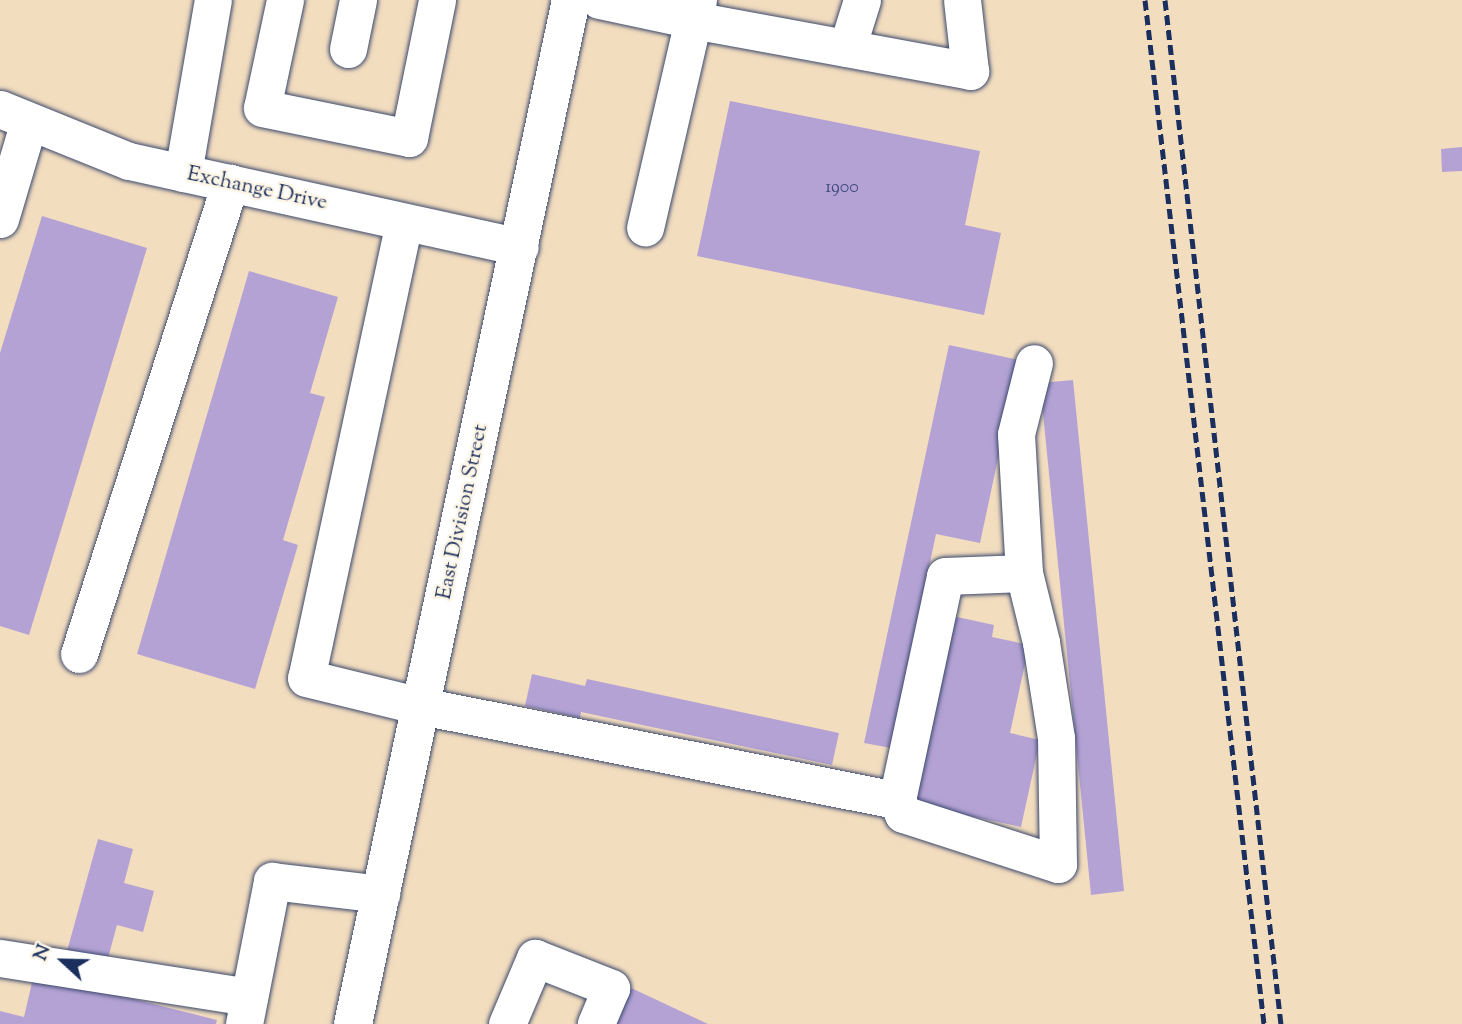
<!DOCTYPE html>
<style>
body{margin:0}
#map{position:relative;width:1462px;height:1024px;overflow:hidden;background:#f3ddbf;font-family:"Sorts Mill Goudy",serif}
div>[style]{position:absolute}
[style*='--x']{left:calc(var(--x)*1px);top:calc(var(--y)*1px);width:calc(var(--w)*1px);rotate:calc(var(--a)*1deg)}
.building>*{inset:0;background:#b4a2d5}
.roads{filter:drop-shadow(0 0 2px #3b496d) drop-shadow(0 0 2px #3b496d)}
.minor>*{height:37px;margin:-18.5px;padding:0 18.5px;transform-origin:18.5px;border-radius:18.5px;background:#fff}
.major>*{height:38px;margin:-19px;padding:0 19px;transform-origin:19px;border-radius:19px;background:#fff}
.rail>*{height:5px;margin-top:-2.5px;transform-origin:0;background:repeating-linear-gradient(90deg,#1b2f5e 0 10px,transparent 0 15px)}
span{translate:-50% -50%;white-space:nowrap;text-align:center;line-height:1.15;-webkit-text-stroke:5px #fcf5e5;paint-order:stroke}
.number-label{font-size:18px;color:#414c7c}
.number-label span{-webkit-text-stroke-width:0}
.street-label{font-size:21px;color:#1b2f5e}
.north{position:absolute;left:28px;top:926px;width:70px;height:70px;-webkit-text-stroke:5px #fcf5e5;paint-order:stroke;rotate:292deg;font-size:19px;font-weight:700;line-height:28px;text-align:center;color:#1b2f5e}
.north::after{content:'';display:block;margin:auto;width:24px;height:32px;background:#1b2f5e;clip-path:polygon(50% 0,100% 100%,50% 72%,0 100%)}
</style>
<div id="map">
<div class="building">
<div style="clip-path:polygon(730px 101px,980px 151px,965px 225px,1001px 233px,984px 315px,697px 256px)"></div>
<div style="clip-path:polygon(1462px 147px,1462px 171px,1442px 172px,1441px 149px)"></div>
<div style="clip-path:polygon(42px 216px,147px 248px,29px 635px,0 626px,0 353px)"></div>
<div style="clip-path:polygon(249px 271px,338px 297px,310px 393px,325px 397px,283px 540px,298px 545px,255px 689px,137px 654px)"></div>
<div style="clip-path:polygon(949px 345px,1019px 360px,980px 543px,936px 534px,891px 748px,864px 743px)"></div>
<div style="clip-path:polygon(1073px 380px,1124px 891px,1091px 895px,1040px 383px)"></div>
<div style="clip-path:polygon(948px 615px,994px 625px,992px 637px,1029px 645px,1010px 733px,1040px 740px,1021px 827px,908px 803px)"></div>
<div style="clip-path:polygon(532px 674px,585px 686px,587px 679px,839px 733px,832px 765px,581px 712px,580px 718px,525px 706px)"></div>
<div style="clip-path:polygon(98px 839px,133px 849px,124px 883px,154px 891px,143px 932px,117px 925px,107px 962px,67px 951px)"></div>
<div style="clip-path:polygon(34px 974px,217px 1020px,216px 1024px,0 1024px,0 1011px,24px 1017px)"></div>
<div style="clip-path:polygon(627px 986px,708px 1024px,609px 1024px)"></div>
</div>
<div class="roads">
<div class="minor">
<div style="--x:285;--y:0;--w:110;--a:102"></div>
<div style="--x:262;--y:108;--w:150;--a:11.5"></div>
<div style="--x:409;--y:138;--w:141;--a:-78.5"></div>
<div style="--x:599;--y:0;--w:96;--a:12"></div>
<div style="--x:693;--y:20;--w:213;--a:103"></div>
<div style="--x:698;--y:0;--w:21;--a:104"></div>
<div style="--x:693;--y:20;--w:282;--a:10.4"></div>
<div style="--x:970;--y:71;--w:71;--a:-96.4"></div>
<div style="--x:847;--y:48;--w:50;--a:-72.6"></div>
<div style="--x:348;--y:49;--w:50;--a:-78.5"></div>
<div style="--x:0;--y:109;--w:139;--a:22"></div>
<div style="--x:129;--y:161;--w:400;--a:12.4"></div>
<div style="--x:183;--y:173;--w:176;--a:-80.2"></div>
<div style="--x:0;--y:219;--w:102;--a:-73.5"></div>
<div style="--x:404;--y:222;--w:466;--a:102.1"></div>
<div style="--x:306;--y:678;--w:118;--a:13.7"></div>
<div style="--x:421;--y:706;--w:485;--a:11.2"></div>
<div style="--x:897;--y:800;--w:229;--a:-77.9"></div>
<div style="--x:945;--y:576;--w:79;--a:-2.2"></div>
<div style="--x:1024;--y:573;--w:139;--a:-93.3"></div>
<div style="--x:1016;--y:434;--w:73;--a:-75.8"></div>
<div style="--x:79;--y:654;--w:495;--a:-72.2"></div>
<div style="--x:897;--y:800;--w:15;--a:67"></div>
<div style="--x:903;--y:814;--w:163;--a:17.9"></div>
<div style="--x:1058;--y:864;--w:126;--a:-90.9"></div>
<div style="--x:1056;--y:738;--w:97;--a:-98.9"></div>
<div style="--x:1041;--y:642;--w:71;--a:-103.8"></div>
<div style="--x:0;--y:958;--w:252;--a:8.9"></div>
<div style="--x:244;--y:1024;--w:146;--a:-78.9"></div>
<div style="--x:272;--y:881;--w:110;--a:6.8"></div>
<div style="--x:507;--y:1024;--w:72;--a:-67"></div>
<div style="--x:535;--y:958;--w:82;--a:21.5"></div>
<div style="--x:611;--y:988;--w:39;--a:113"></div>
</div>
<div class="major">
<div style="--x:353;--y:1024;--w:1047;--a:-77.98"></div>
</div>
</div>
<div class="rail">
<div style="--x:1145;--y:0;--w:1031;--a:83.37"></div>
<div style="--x:1165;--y:0;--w:1031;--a:83.54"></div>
</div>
<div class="number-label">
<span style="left:842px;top:188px">1900</span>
</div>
<div class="street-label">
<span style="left:257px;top:189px;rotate:12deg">Exchange Drive</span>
<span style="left:463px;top:512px;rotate:-78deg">East Division Street</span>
</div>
<div class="north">N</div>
</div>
